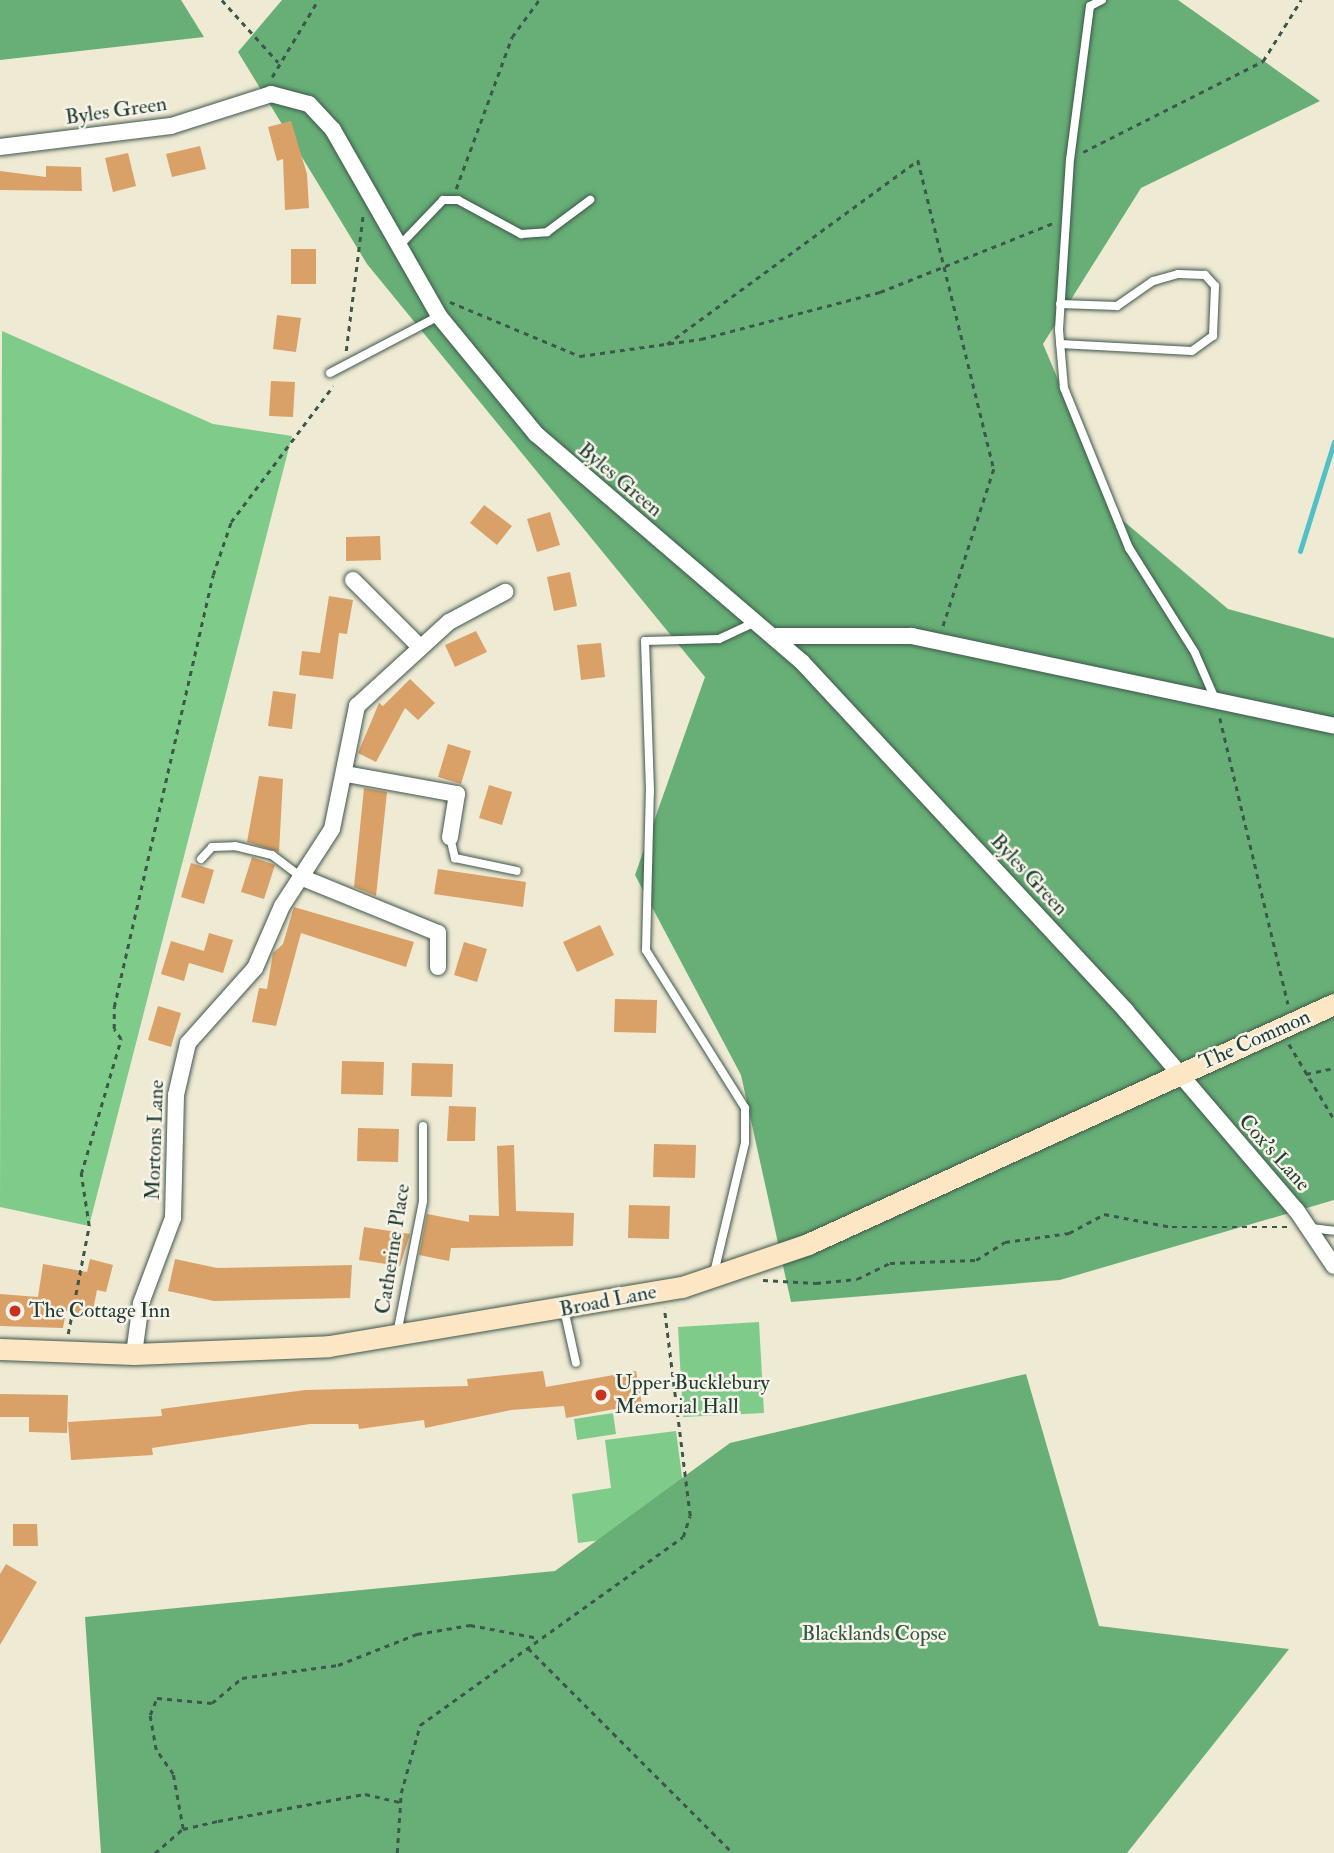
<!DOCTYPE html>
<style>
body{margin:0}
#map{position:relative;width:1334px;height:1853px;overflow:hidden;background:#efead3;font-family:"IM FELL Double Pica",serif}
div>[style]{position:absolute}
[style*='--x']{left:calc(var(--x)*1px);top:calc(var(--y)*1px);width:calc(var(--w)*1px);rotate:calc(var(--a)*1deg)}
.green>*{inset:0;background:#7fcb8a}
.forest>*{inset:0;background:#67af76}
.stream>*{height:5px;margin:-2.5px;padding:0 2.5px;transform-origin:2.5px;border-radius:2.5px;background:#52c0c7}
.building>*{inset:0;background:#d9a167}
.path>*{height:2.5px;margin-top:-1.25px;transform-origin:0;background:repeating-linear-gradient(90deg,#3e574c 0 5px,transparent 0 10px)}
.roads{filter:drop-shadow(0 0 2px #3e574c) drop-shadow(0 0 2px #3e574c)}
.lane>*{height:8px;margin:-4px;padding:0 4px;transform-origin:4px;border-radius:4px;background:#fff}
.street>*{height:16px;margin:-8px;padding:0 8px;transform-origin:8px;border-radius:8px;background:#fff}
.secondary>*{height:21px;margin:-10.5px;padding:0 10.5px;transform-origin:10.5px;border-radius:10.5px;background:#fce6c4}
.dots>*{width:19px;height:19px;translate:-50% -50%;box-sizing:border-box;border:4px solid #f7f3e8;border-radius:50%}
span{translate:-50% -50%;white-space:nowrap;text-align:center;line-height:1.15;-webkit-text-stroke:5px #f7f3e8;paint-order:stroke}
.street-label{font-size:21px;color:#1f3d34}
.poi-label{font-size:21px;color:#1f3d34}
.left{translate:0 -50%;text-align:left}
.park-label{font-size:21px;color:#325945}
</style>
<div id="map">
<div class="green">
<div style="clip-path:polygon(2px 331px,213px 424px,292px 436px,89px 1226px,0 1207px)"></div>
<div style="clip-path:polygon(759px 1322px,764px 1413px,683px 1417px,678px 1327px)"></div>
<div style="clip-path:polygon(613px 1413px,616px 1434px,577px 1440px,574px 1419px)"></div>
<div style="clip-path:polygon(676px 1431px,689px 1529px,578px 1543px,572px 1494px,611px 1488px,605px 1440px)"></div>
</div>
<div class="forest">
<div style="clip-path:polygon(0 0,181px 0,204px 37px,0 60px)"></div>
<div style="clip-path:polygon(282px 0,1178px 0,1320px 101px,1141px 188px,1043px 344px,1115px 514px,1228px 609px,1334px 638px,1334px 1200px,1060px 1280px,791px 1302px,741px 1075px,635px 875px,705px 677px,367px 264px,238px 52px)"></div>
<div style="clip-path:polygon(1026px 1374px,1099px 1626px,1289px 1649px,1127px 1853px,101px 1853px,85px 1617px,555px 1571px,730px 1443px)"></div>
</div>
<div class="stream">
<div style="--x:1300;--y:551;--w:114;--a:-72.7"></div>
</div>
<div class="building">
<div style="clip-path:polygon(291px 121px,307px 174px,309px 208px,285px 210px,283px 159px,277px 161px,268px 127px)"></div>
<div style="clip-path:polygon(200px 146px,206px 169px,172px 177px,166px 154px)"></div>
<div style="clip-path:polygon(128px 153px,136px 186px,113px 192px,105px 158px)"></div>
<div style="clip-path:polygon(46px 166px,81px 167px,82px 191px,0 190px,0 171px,46px 177px)"></div>
<div style="clip-path:polygon(291px 249px,316px 249px,316px 284px,291px 284px)"></div>
<div style="clip-path:polygon(277px 315px,301px 318px,296px 352px,273px 349px)"></div>
<div style="clip-path:polygon(271px 381px,295px 382px,293px 417px,269px 416px)"></div>
<div style="clip-path:polygon(484px 505px,512px 526px,497px 545px,470px 523px)"></div>
<div style="clip-path:polygon(550px 512px,560px 545px,537px 552px,527px 519px)"></div>
<div style="clip-path:polygon(380px 536px,381px 560px,346px 561px,346px 537px)"></div>
<div style="clip-path:polygon(570px 572px,577px 606px,554px 611px,547px 577px)"></div>
<div style="clip-path:polygon(329px 596px,353px 600px,347px 634px,339px 633px,333px 679px,299px 675px,302px 651px,320px 653px)"></div>
<div style="clip-path:polygon(476px 631px,487px 652px,455px 667px,445px 645px)"></div>
<div style="clip-path:polygon(601px 643px,605px 677px,581px 680px,577px 645px)"></div>
<div style="clip-path:polygon(410px 679px,435px 703px,418px 720px,405px 708px,376px 762px,358px 753px,379px 703px,383px 706px)"></div>
<div style="clip-path:polygon(273px 691px,296px 694px,292px 729px,268px 726px)"></div>
<div style="clip-path:polygon(448px 744px,471px 751px,461px 784px,438px 777px)"></div>
<div style="clip-path:polygon(259px 776px,283px 779px,279px 852px,247px 842px)"></div>
<div style="clip-path:polygon(489px 785px,512px 792px,502px 825px,479px 818px)"></div>
<div style="clip-path:polygon(364px 788px,387px 792px,376px 896px,354px 887px)"></div>
<div style="clip-path:polygon(252px 857px,275px 865px,264px 899px,241px 892px)"></div>
<div style="clip-path:polygon(191px 863px,214px 870px,204px 904px,181px 897px)"></div>
<div style="clip-path:polygon(438px 869px,526px 882px,523px 907px,434px 894px)"></div>
<div style="clip-path:polygon(294px 907px,414px 942px,406px 967px,301px 933px,276px 1026px,252px 1022px,259px 988px,267px 989px,273px 953px,283px 944px)"></div>
<div style="clip-path:polygon(600px 925px,614px 955px,577px 972px,563px 942px)"></div>
<div style="clip-path:polygon(209px 933px,233px 940px,223px 973px,189px 963px,184px 981px,161px 974px,171px 941px,204px 951px)"></div>
<div style="clip-path:polygon(464px 942px,487px 949px,477px 982px,454px 975px)"></div>
<div style="clip-path:polygon(615px 999px,657px 1000px,656px 1033px,614px 1032px)"></div>
<div style="clip-path:polygon(158px 1006px,181px 1013px,171px 1047px,148px 1040px)"></div>
<div style="clip-path:polygon(342px 1061px,384px 1062px,383px 1095px,341px 1094px)"></div>
<div style="clip-path:polygon(412px 1063px,453px 1064px,452px 1097px,411px 1096px)"></div>
<div style="clip-path:polygon(449px 1106px,476px 1107px,475px 1141px,447px 1141px)"></div>
<div style="clip-path:polygon(358px 1128px,399px 1129px,398px 1162px,357px 1161px)"></div>
<div style="clip-path:polygon(654px 1144px,696px 1145px,695px 1178px,653px 1177px)"></div>
<div style="clip-path:polygon(514px 1145px,516px 1211px,574px 1213px,573px 1246px,451px 1248px,449px 1261px,419px 1255px,427px 1214px,469px 1222px,469px 1215px,499px 1216px,497px 1146px)"></div>
<div style="clip-path:polygon(629px 1205px,670px 1206px,669px 1239px,628px 1238px)"></div>
<div style="clip-path:polygon(364px 1227px,410px 1234px,400px 1266px,359px 1260px)"></div>
<div style="clip-path:polygon(90px 1259px,113px 1265px,106px 1292px,97px 1290px,92px 1315px,66px 1311px,63px 1328px,0 1326px,0 1294px,38px 1297px,43px 1264px,87px 1272px)"></div>
<div style="clip-path:polygon(175px 1259px,217px 1268px,352px 1265px,350px 1298px,214px 1301px,168px 1291px)"></div>
<div style="clip-path:polygon(543px 1371px,546px 1387px,636px 1371px,642px 1404px,566px 1418px,564px 1406px,511px 1410px,425px 1428px,424px 1420px,359px 1429px,358px 1424px,310px 1424px,152px 1448px,153px 1455px,71px 1460px,68px 1422px,162px 1416px,161px 1409px,305px 1390px,468px 1386px,467px 1379px)"></div>
<div style="clip-path:polygon(0 1394px,68px 1395px,67px 1433px,29px 1432px,29px 1417px,0 1417px)"></div>
<div style="clip-path:polygon(13px 1524px,37px 1524px,38px 1546px,13px 1546px)"></div>
<div style="clip-path:polygon(6px 1564px,37px 1582px,0 1645px,0 1574px)"></div>
</div>
<div class="path">
<div style="--x:222;--y:0;--w:84;--a:47.9"></div>
<div style="--x:272;--y:77;--w:90;--a:-59.1"></div>
<div style="--x:1083;--y:152;--w:202;--a:-26.8"></div>
<div style="--x:1263;--y:61;--w:72;--a:-58.1"></div>
<div style="--x:456;--y:189;--w:162;--a:-69.8"></div>
<div style="--x:512;--y:37;--w:46;--a:-53.9"></div>
<div style="--x:450;--y:302;--w:141;--a:22.6"></div>
<div style="--x:580;--y:356;--w:122;--a:-8"></div>
<div style="--x:701;--y:339;--w:185;--a:-14.7"></div>
<div style="--x:880;--y:292;--w:186;--a:-21.7"></div>
<div style="--x:667;--y:344;--w:311;--a:-36.2"></div>
<div style="--x:918;--y:160;--w:318;--a:76.2"></div>
<div style="--x:994;--y:469;--w:166;--a:107.9"></div>
<div style="--x:346;--y:351;--w:137;--a:-82.9"></div>
<div style="--x:1220;--y:718;--w:294;--a:76.6"></div>
<div style="--x:1289;--y:1044;--w:87;--a:59"></div>
<div style="--x:1306;--y:1074;--w:29;--a:-12"></div>
<div style="--x:763;--y:1280;--w:53;--a:3.2"></div>
<div style="--x:816;--y:1283;--w:41;--a:-5.6"></div>
<div style="--x:857;--y:1279;--w:37;--a:-26"></div>
<div style="--x:890;--y:1263;--w:86;--a:-2"></div>
<div style="--x:976;--y:1260;--w:34;--a:-32"></div>
<div style="--x:1005;--y:1242;--w:65;--a:-8"></div>
<div style="--x:1069;--y:1233;--w:40;--a:-28"></div>
<div style="--x:1104;--y:1214;--w:69;--a:10.8"></div>
<div style="--x:1172;--y:1227;--w:118;--a:0"></div>
<div style="--x:68;--y:1334;--w:110;--a:-79"></div>
<div style="--x:89;--y:1226;--w:53;--a:-98.7"></div>
<div style="--x:81;--y:1174;--w:141;--a:-73.5"></div>
<div style="--x:121;--y:1039;--w:12;--a:-125"></div>
<div style="--x:114;--y:1029;--w:22;--a:-90"></div>
<div style="--x:114;--y:1007;--w:443;--a:-77.1"></div>
<div style="--x:213;--y:575;--w:56;--a:-71.2"></div>
<div style="--x:231;--y:522;--w:170;--a:-53.1"></div>
<div style="--x:528;--y:1648;--w:290;--a:45"></div>
<div style="--x:183;--y:1829;--w:56;--a:-100.3"></div>
<div style="--x:173;--y:1774;--w:29;--a:-125"></div>
<div style="--x:156;--y:1750;--w:36;--a:-100"></div>
<div style="--x:150;--y:1715;--w:18;--a:-68"></div>
<div style="--x:157;--y:1698;--w:55;--a:5.2"></div>
<div style="--x:212;--y:1703;--w:39;--a:-40"></div>
<div style="--x:242;--y:1678;--w:97;--a:-7.7"></div>
<div style="--x:338;--y:1665;--w:85;--a:-21.4"></div>
<div style="--x:417;--y:1634;--w:54;--a:-9.6"></div>
<div style="--x:470;--y:1625;--w:70;--a:10.7"></div>
<div style="--x:155;--y:1853;--w:37;--a:-41"></div>
<div style="--x:183;--y:1829;--w:36;--a:-13"></div>
<div style="--x:218;--y:1821;--w:149;--a:-10.4"></div>
<div style="--x:365;--y:1794;--w:36;--a:13"></div>
<div style="--x:397;--y:1853;--w:60;--a:-86.2"></div>
<div style="--x:401;--y:1793;--w:71;--a:-74.4"></div>
<div style="--x:420;--y:1725;--w:323;--a:-35.6"></div>
<div style="--x:683;--y:1537;--w:22;--a:-72"></div>
<div style="--x:690;--y:1516;--w:210;--a:-97.1"></div>
</div>
<div class="roads">
<div class="lane">
<div style="--x:1102;--y:0;--w:13;--a:153"></div>
<div style="--x:1090;--y:6;--w:154;--a:97.4"></div>
<div style="--x:1070;--y:159;--w:171;--a:93.7"></div>
<div style="--x:1059;--y:330;--w:58;--a:85.1"></div>
<div style="--x:1064;--y:388;--w:173;--a:67.9"></div>
<div style="--x:1129;--y:548;--w:124;--a:57.8"></div>
<div style="--x:1195;--y:653;--w:52;--a:66.4"></div>
<div style="--x:401;--y:244;--w:61;--a:-46.3"></div>
<div style="--x:443;--y:200;--w:15;--a:0"></div>
<div style="--x:458;--y:200;--w:72;--a:28.4"></div>
<div style="--x:521;--y:234;--w:26;--a:-4"></div>
<div style="--x:547;--y:232;--w:54;--a:-36.7"></div>
<div style="--x:1060;--y:344;--w:132;--a:3"></div>
<div style="--x:1192;--y:351;--w:26;--a:-36"></div>
<div style="--x:1213;--y:336;--w:50;--a:-87.7"></div>
<div style="--x:1215;--y:286;--w:15;--a:-132"></div>
<div style="--x:1205;--y:275;--w:27;--a:-178"></div>
<div style="--x:1178;--y:274;--w:26;--a:164"></div>
<div style="--x:1153;--y:281;--w:44;--a:145.2"></div>
<div style="--x:1117;--y:306;--w:57;--a:-178"></div>
<div style="--x:330;--y:373;--w:123;--a:-27.6"></div>
<div style="--x:450;--y:837;--w:22;--a:77"></div>
<div style="--x:455;--y:858;--w:63;--a:11.8"></div>
<div style="--x:201;--y:859;--w:16;--a:-47"></div>
<div style="--x:212;--y:847;--w:23;--a:-2"></div>
<div style="--x:235;--y:846;--w:38;--a:14"></div>
<div style="--x:272;--y:855;--w:39;--a:37"></div>
<div style="--x:1311;--y:1228;--w:23;--a:7"></div>
<div style="--x:714;--y:1273;--w:134;--a:-76.6"></div>
<div style="--x:745;--y:1143;--w:35;--a:-90"></div>
<div style="--x:745;--y:1108;--w:186;--a:-122.1"></div>
<div style="--x:646;--y:950;--w:159;--a:-88.6"></div>
<div style="--x:650;--y:791;--w:150;--a:-91.9"></div>
<div style="--x:645;--y:641;--w:74;--a:-1.5"></div>
<div style="--x:719;--y:639;--w:40;--a:-25"></div>
<div style="--x:564;--y:1309;--w:55;--a:77.5"></div>
<div style="--x:397;--y:1334;--w:136;--a:-78.9"></div>
<div style="--x:423;--y:1201;--w:75;--a:-90"></div>
</div>
<div class="street">
<div style="--x:0;--y:147;--w:172;--a:-7"></div>
<div style="--x:171;--y:126;--w:105;--a:-17.7"></div>
<div style="--x:271;--y:94;--w:39;--a:15"></div>
<div style="--x:309;--y:104;--w:35;--a:47"></div>
<div style="--x:333;--y:130;--w:214;--a:60.3"></div>
<div style="--x:439;--y:316;--w:153;--a:50.6"></div>
<div style="--x:536;--y:434;--w:350;--a:40.6"></div>
<div style="--x:802;--y:662;--w:476;--a:47.1"></div>
<div style="--x:1126;--y:1011;--w:263;--a:49.5"></div>
<div style="--x:1297;--y:1211;--w:66;--a:56.1"></div>
<div style="--x:353;--y:580;--w:95;--a:45"></div>
<div style="--x:776;--y:636;--w:136;--a:0"></div>
<div style="--x:912;--y:636;--w:431;--a:12"></div>
<div style="--x:346;--y:774;--w:113;--a:10.2"></div>
<div style="--x:457;--y:794;--w:44;--a:99.2"></div>
<div style="--x:303;--y:878;--w:146;--a:22.2"></div>
<div style="--x:438;--y:933;--w:34;--a:90"></div>
<div style="--x:134;--y:1354;--w:51;--a:-82.2"></div>
<div style="--x:141;--y:1303;--w:91;--a:-69.4"></div>
<div style="--x:173;--y:1218;--w:123;--a:-88.6"></div>
<div style="--x:176;--y:1095;--w:53;--a:-77"></div>
<div style="--x:188;--y:1043;--w:101;--a:-48.2"></div>
<div style="--x:255;--y:968;--w:68;--a:-66.5"></div>
<div style="--x:282;--y:906;--w:92;--a:-57"></div>
<div style="--x:332;--y:829;--w:126;--a:-78.5"></div>
<div style="--x:357;--y:706;--w:125;--a:-42.4"></div>
<div style="--x:449;--y:622;--w:64;--a:-28.2"></div>
</div>
<div class="secondary">
<div style="--x:0;--y:1349;--w:134;--a:2.1"></div>
<div style="--x:134;--y:1354;--w:195;--a:-2.3"></div>
<div style="--x:329;--y:1346;--w:358;--a:-9.5"></div>
<div style="--x:682;--y:1287;--w:133;--a:-18.8"></div>
<div style="--x:808;--y:1244;--w:578;--a:-24.53"></div>
</div>
</div>
<div class="dots">
<div style="left:15px;top:1311px;background:#c8321e"></div>
<div style="left:601px;top:1395px;background:#c8321e"></div>
</div>
<div class="street-label">
<span style="left:116px;top:111px;rotate:-8deg">Byles Green</span>
<span style="left:620px;top:480px;rotate:40deg">Byles Green</span>
<span style="left:1029px;top:875px;rotate:47deg">Byles Green</span>
<span style="left:1255px;top:1040px;rotate:-24deg">The Common</span>
<span style="left:155px;top:1140px;rotate:-88deg">Mortons Lane</span>
<span style="left:1274px;top:1153px;rotate:48deg">Cox's Lane</span>
<span style="left:393px;top:1249px;rotate:-81deg">Catherine Place</span>
<span style="left:608px;top:1301px;rotate:-11deg">Broad Lane</span>
</div>
<div class="poi-label">
<span class="left" style="left:29px;top:1311px">The Cottage Inn</span>
<span class="left" style="left:615px;top:1395px">Upper Bucklebury<br>Memorial Hall</span>
</div>
<div class="park-label">
<span style="left:874px;top:1634px">Blacklands Copse</span>
</div>
</div>
